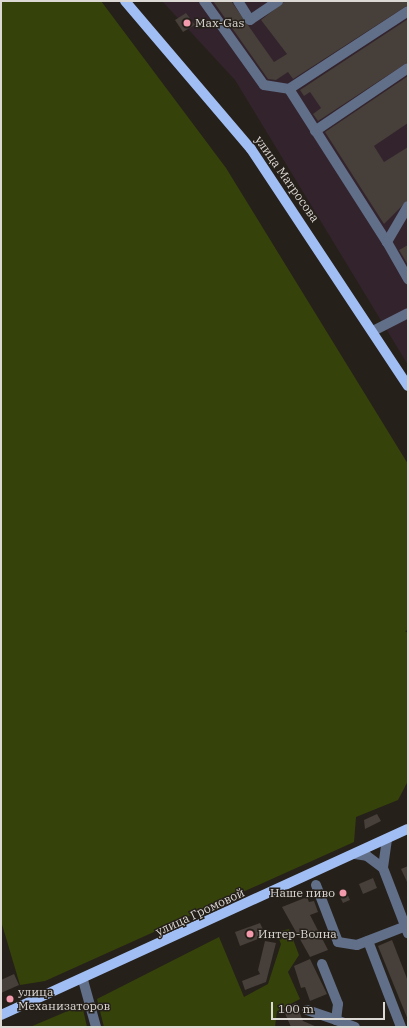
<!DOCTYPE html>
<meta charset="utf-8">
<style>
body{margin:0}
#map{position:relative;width:409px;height:1028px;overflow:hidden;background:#26201a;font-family:"IBM Plex Serif",serif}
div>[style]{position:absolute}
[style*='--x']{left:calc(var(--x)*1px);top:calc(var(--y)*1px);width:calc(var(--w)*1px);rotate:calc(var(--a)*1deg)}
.industrial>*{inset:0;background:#33232d}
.green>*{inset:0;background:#35430a}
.building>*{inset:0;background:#473f39}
.minor>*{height:10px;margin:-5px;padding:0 5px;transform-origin:5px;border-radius:5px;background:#616f89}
.major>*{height:10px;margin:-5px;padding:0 5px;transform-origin:5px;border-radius:5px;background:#a1bef4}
.dots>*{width:11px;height:11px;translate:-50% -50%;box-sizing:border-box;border:2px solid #26201a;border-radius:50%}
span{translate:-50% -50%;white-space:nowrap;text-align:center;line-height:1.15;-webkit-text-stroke:3px #26201a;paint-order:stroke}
.poi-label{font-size:12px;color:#dcd8d4}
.left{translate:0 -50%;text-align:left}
.right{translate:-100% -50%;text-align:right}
.street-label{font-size:12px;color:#dcd8d4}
.frame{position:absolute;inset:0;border:2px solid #dcd8d4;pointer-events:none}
.scale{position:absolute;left:271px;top:1002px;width:114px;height:18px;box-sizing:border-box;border:2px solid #dcd8d4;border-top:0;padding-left:5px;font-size:12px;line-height:14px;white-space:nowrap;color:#dcd8d4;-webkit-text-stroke:3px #26201a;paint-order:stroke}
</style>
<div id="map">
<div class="industrial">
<div style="clip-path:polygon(162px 1px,408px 1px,408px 365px,235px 80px)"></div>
</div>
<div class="green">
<div style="clip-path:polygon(1px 1px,101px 1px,226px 168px,408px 464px,408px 630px,405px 631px,408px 633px,408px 781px,398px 800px,356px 817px,354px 842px,45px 981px,20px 985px,1px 921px)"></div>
<div style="clip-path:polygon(289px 929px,299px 955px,288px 972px,300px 999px,277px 1011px,275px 1027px,104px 1027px,97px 999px,219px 937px,244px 997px,268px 984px,281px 944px,276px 932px)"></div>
<div style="clip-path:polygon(82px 1005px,87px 1027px,30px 1027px)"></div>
</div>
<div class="building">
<div style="clip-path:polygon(213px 1px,231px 1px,274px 62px,287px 54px,261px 20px,285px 1px,408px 1px,408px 5px,293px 79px,288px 72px,276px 80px,268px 79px)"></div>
<div style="clip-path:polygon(186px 13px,195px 25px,183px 32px,175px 20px)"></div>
<div style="clip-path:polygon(408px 19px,408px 62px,318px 121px,313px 114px,321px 108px,310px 92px,304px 96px,300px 90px)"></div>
<div style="clip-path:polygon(408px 76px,408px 123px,374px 146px,384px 162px,408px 147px,408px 200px,384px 224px,325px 132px)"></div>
<div style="clip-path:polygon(408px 245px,408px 265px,399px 250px)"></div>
<div style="clip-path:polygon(377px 814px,381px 821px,365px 829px,364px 820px)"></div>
<div style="clip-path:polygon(408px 866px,408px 884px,401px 869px)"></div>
<div style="clip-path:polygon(373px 878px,377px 888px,363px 894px,359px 884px)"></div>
<div style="clip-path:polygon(345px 889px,350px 900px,343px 903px,338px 893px)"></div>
<div style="clip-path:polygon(307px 897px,309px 902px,314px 901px,318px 912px,310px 915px,328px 950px,310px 957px,282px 907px)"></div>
<div style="clip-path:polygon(260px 923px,266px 936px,240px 946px,235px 932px)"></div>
<div style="clip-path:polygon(392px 940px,408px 981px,408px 1020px,378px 946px)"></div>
<div style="clip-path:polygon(265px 941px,276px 943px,266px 982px,245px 990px,242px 981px,260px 974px,258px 970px)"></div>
<div style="clip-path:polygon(310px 959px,327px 994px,310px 1001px,305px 987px,301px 988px,294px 966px)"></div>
<div style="clip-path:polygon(14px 974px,19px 985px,1px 993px,1px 980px)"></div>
<div style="clip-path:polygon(296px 1003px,303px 1021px,317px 1027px,291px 1027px,283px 1009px)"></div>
</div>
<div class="minor">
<div style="--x:204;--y:1;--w:103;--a:54.5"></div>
<div style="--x:264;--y:85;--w:25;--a:9"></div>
<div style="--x:289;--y:89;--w:142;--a:-33.2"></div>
<div style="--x:238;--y:1;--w:22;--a:58"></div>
<div style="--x:250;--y:20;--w:34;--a:-34"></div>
<div style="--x:289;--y:89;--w:182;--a:57.4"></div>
<div style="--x:315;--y:131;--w:112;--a:-34.1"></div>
<div style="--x:408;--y:206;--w:42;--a:120.3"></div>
<div style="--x:387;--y:242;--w:43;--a:60.4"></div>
<div style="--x:373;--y:331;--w:39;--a:-27"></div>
<div style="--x:387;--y:839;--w:29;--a:98"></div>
<div style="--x:383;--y:868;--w:70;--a:69"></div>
<div style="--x:355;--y:854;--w:12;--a:9"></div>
<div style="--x:367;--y:856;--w:20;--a:37"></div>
<div style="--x:316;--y:885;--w:61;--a:68.9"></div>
<div style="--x:338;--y:942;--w:19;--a:9"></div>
<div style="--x:357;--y:945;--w:53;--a:-21.2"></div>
<div style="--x:368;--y:941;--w:92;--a:69"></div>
<div style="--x:322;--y:964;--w:43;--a:68.2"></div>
<div style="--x:338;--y:1004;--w:16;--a:97"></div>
<div style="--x:336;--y:1020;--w:20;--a:20"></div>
<div style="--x:83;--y:980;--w:49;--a:74.5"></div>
<div style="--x:307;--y:1010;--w:31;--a:19"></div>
</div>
<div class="major">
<div style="--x:125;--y:1;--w:194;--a:49.6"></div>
<div style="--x:251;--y:149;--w:284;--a:56.5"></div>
<div style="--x:1;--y:1015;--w:447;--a:-24.6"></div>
</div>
<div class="dots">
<div style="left:187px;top:23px;background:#f39aac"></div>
<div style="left:343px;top:893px;background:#f39aac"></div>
<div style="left:250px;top:934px;background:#f39aac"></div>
<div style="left:10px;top:999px;background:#f39aac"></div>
</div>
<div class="poi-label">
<span class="left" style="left:195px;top:23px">Max-Gas</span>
<span class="right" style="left:335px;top:893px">Наше пиво</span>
<span class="left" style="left:258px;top:934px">Интер-Волна</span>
<span class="left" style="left:18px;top:999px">улица<br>Механизаторов</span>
</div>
<div class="street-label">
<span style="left:287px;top:179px;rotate:55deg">улица Матросова</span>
<span style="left:200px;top:912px;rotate:-25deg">улица Громовой</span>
</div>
<div class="frame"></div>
<div class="scale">100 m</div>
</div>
